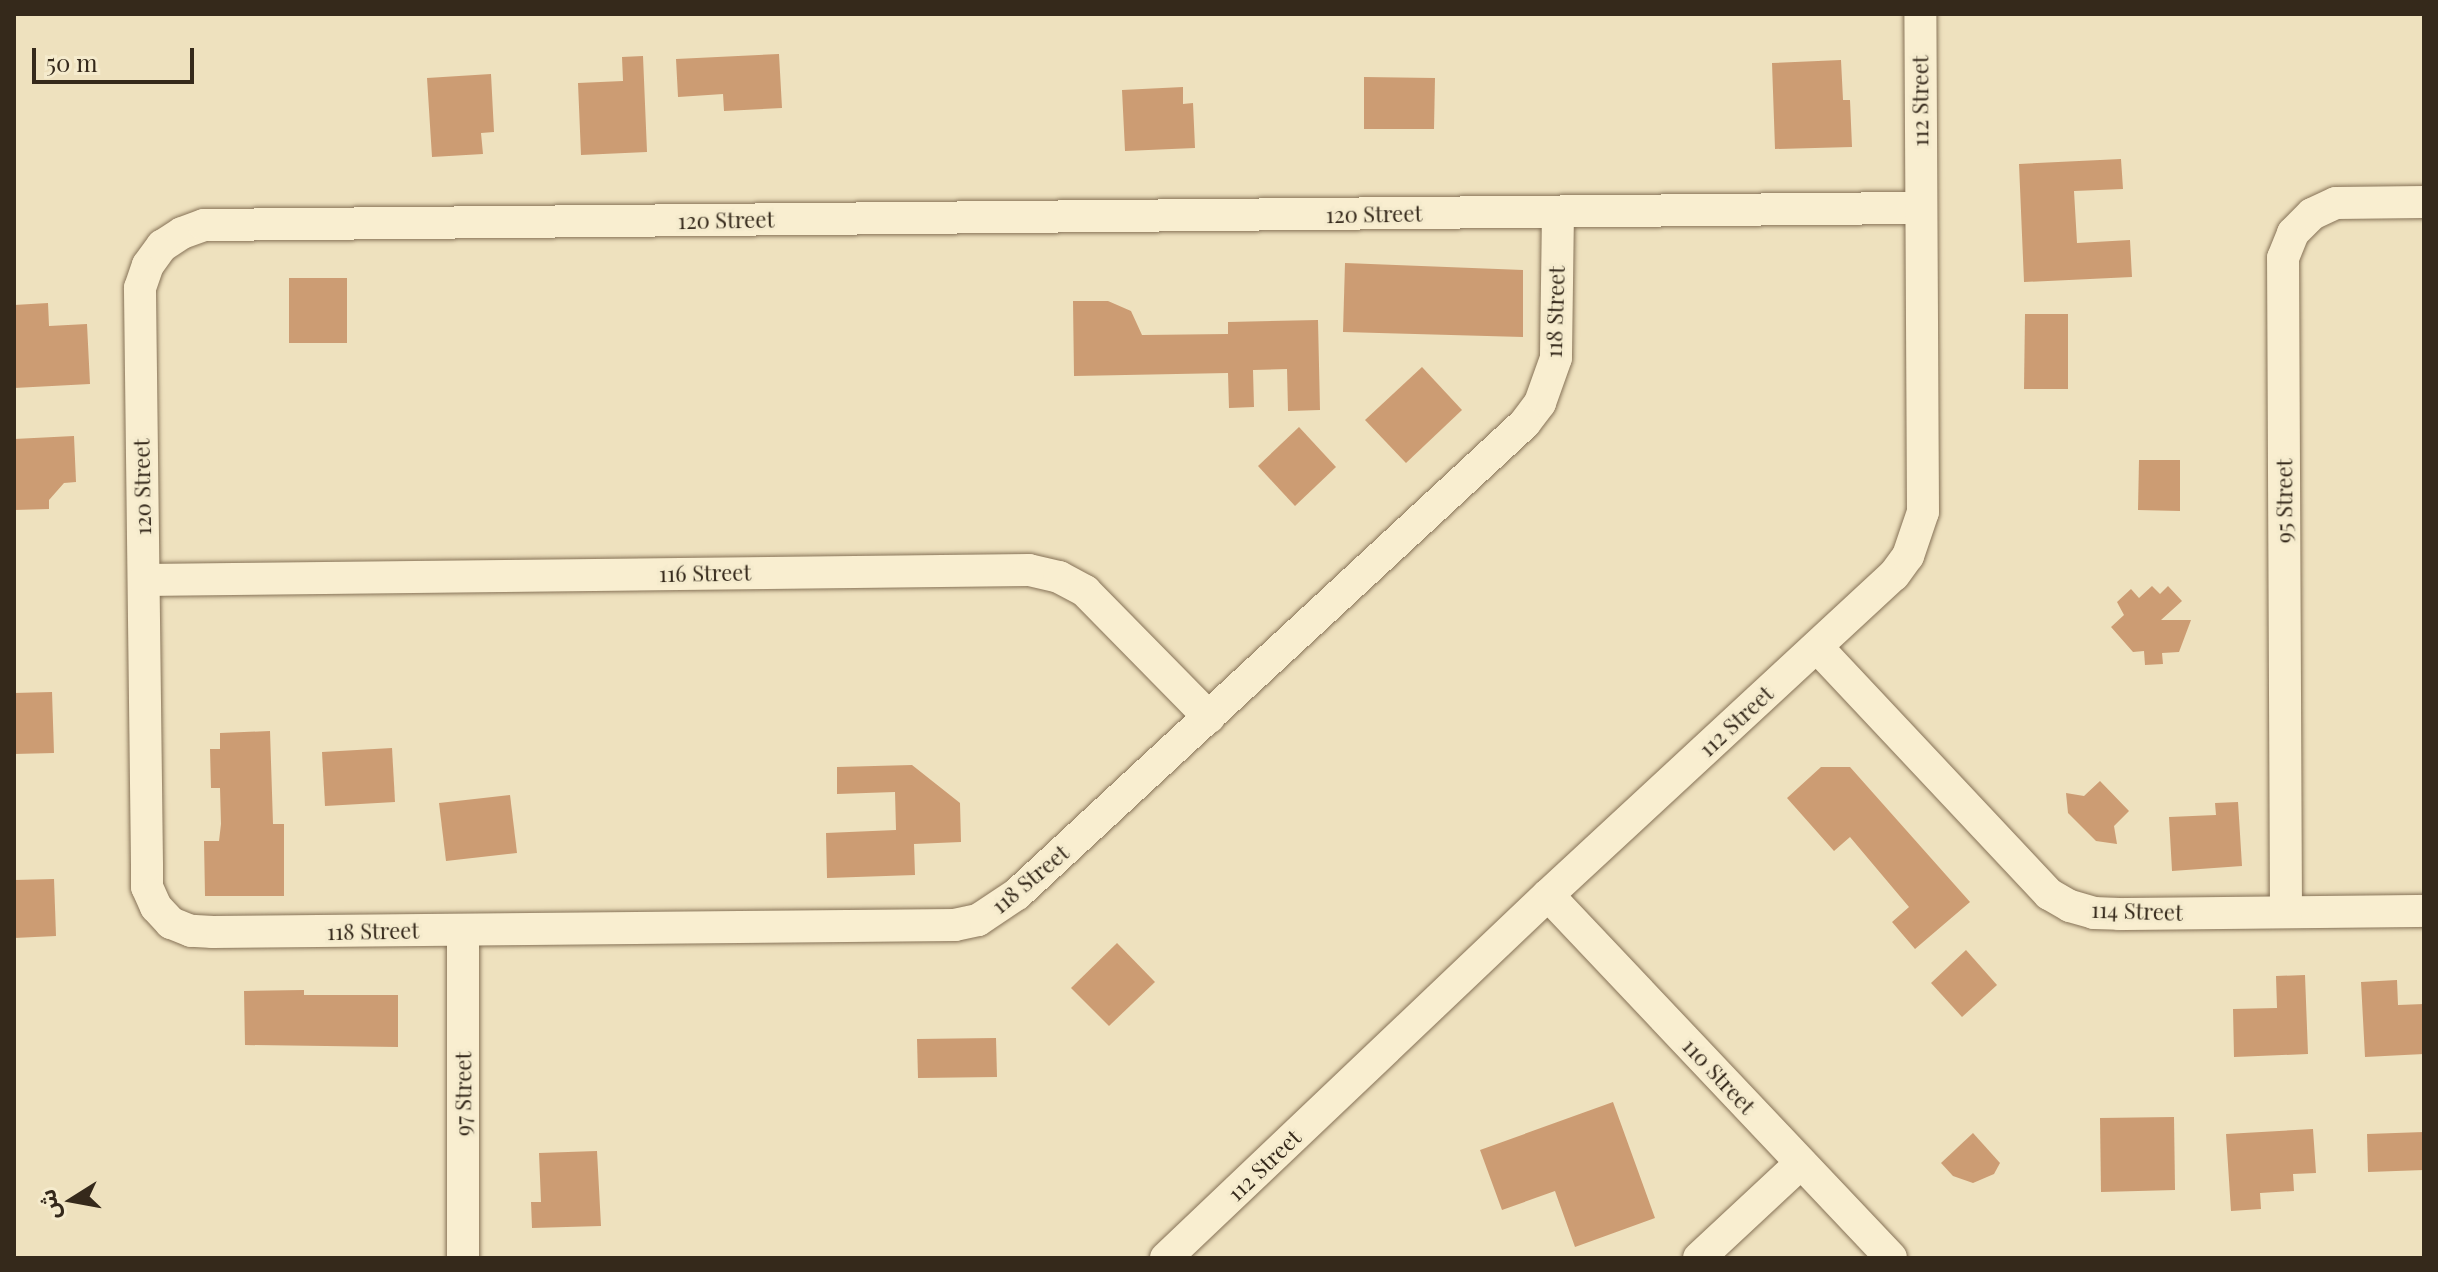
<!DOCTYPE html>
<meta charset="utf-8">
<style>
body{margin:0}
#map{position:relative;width:2438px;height:1272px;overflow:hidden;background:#eee1be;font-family:"Playfair Display","Noto Sans Arabic",serif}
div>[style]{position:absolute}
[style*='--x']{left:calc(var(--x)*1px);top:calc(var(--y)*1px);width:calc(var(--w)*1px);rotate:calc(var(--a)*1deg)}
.building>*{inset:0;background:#cc9c73}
.roads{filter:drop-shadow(0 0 2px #867257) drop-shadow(0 0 2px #867257)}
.minor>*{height:32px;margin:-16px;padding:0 16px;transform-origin:16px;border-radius:16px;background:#f9eed0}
span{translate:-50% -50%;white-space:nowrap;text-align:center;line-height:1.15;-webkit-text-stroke:6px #f5ebcd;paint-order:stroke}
.street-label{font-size:22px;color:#35291b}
.frame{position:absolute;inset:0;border:16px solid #35291b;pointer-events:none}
.north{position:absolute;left:32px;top:1160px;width:80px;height:80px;-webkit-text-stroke:6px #f5ebcd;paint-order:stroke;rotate:259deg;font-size:22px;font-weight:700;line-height:32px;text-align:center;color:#35291b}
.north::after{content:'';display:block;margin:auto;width:28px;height:36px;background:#35291b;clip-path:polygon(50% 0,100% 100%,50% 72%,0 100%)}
.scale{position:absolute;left:32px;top:48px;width:162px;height:36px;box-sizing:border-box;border:4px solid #35291b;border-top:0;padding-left:10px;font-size:24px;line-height:28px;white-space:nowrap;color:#35291b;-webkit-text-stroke:6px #f5ebcd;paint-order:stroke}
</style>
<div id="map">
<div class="building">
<div style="clip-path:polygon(779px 54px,782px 108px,724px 111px,723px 94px,678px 97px,676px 59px)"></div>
<div style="clip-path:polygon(643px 56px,647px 152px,581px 155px,578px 83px,623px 81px,622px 57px)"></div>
<div style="clip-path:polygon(1841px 60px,1843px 100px,1850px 100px,1852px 147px,1775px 149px,1772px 63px)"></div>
<div style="clip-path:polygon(491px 74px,494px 132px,481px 133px,483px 154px,432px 157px,427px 78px)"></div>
<div style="clip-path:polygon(1364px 77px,1435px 78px,1434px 129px,1364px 129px)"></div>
<div style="clip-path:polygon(1183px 87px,1183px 104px,1193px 103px,1195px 148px,1125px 151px,1122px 90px)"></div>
<div style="clip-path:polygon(2121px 159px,2123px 189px,2074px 191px,2077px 243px,2130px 240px,2132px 277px,2024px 282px,2019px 164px)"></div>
<div style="clip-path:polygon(1345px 263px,1523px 270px,1523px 337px,1343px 332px)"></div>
<div style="clip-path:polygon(289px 278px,347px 278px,347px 343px,289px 343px)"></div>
<div style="clip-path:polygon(1073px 301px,1108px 301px,1131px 311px,1142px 335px,1228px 334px,1228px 322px,1318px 320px,1320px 410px,1288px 411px,1287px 369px,1253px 370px,1254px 407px,1229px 408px,1228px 373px,1074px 376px)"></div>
<div style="clip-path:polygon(48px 303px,49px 326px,87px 324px,90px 384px,14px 388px,14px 305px)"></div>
<div style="clip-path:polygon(2025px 314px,2068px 314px,2068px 389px,2024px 389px)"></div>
<div style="clip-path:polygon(1422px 367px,1462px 410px,1406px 463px,1365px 420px)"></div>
<div style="clip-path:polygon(1299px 427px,1336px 467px,1295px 506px,1258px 466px)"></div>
<div style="clip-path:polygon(74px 436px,76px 482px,64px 483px,49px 500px,49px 509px,14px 510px,14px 439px)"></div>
<div style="clip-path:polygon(2139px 460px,2180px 460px,2180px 511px,2138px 510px)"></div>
<div style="clip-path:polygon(2152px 586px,2160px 594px,2168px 586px,2182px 601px,2161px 620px,2191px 620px,2179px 652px,2162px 653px,2163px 664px,2145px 665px,2144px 651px,2133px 652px,2111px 627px,2124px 615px,2117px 602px,2131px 589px,2139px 598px)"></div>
<div style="clip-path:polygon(52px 692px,54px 753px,14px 754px,14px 693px)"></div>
<div style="clip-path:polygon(270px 731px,273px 824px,284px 824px,284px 896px,205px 896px,204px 841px,219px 841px,221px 824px,220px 788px,211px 788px,210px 749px,220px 749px,220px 733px)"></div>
<div style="clip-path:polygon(392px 748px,395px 802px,325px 806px,322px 752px)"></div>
<div style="clip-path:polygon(912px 765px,960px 803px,961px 842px,914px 844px,915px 875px,827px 878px,826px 833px,896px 830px,895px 792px,837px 794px,837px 767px)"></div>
<div style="clip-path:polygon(1821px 767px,1850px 767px,1970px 902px,1915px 949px,1892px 922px,1909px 907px,1850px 837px,1834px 851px,1787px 798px)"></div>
<div style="clip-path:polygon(2100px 781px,2129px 811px,2114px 826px,2117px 844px,2096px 841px,2068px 813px,2066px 793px,2084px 796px)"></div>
<div style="clip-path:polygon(510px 795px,517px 853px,446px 861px,439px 803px)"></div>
<div style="clip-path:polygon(2238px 802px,2242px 866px,2172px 871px,2169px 817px,2216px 815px,2215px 803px)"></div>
<div style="clip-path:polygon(54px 879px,56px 936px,14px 938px,14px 880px)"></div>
<div style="clip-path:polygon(1117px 943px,1155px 982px,1109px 1026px,1071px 988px)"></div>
<div style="clip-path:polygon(1966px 950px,1997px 985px,1962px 1017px,1931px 983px)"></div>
<div style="clip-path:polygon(2305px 975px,2308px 1054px,2234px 1057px,2233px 1009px,2277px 1008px,2276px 976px)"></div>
<div style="clip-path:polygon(2397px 980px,2398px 1005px,2424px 1004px,2424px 1054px,2365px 1057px,2361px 982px)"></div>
<div style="clip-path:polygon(304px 990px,304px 995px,398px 995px,398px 1047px,245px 1045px,244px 991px)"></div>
<div style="clip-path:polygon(996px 1038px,997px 1077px,918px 1078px,917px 1039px)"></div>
<div style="clip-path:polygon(1613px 1102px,1655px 1218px,1575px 1247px,1555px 1191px,1502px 1210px,1480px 1150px)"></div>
<div style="clip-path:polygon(2174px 1117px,2175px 1190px,2101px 1192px,2100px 1118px)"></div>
<div style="clip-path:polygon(2313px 1129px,2316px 1173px,2293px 1174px,2294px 1191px,2260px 1193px,2261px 1209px,2231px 1211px,2226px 1134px)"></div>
<div style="clip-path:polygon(2424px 1132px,2424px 1170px,2368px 1172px,2367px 1134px)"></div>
<div style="clip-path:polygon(1973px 1133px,2000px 1163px,1994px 1174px,1973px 1183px,1953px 1176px,1941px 1163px)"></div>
<div style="clip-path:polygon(597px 1151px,601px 1226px,532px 1228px,531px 1202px,541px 1202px,539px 1153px)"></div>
</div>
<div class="roads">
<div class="minor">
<div style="--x:1558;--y:212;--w:146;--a:90.8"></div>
<div style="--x:1556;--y:358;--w:48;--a:109.6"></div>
<div style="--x:1540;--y:403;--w:25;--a:127"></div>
<div style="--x:1525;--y:423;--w:693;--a:137.16"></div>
<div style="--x:1017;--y:894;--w:47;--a:146.3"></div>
<div style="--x:978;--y:920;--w:24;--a:168"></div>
<div style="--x:955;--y:925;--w:742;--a:179.46"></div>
<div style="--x:213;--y:932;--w:22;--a:-177"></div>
<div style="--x:191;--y:931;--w:22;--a:-158"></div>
<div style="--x:171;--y:923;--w:22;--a:-133"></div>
<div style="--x:156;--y:907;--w:22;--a:-114"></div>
<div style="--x:147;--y:887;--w:22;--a:-90"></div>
<div style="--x:147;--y:865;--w:577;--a:-90.7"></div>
<div style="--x:140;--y:288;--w:24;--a:-71"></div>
<div style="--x:148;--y:265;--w:24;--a:-54"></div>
<div style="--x:162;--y:246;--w:24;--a:-33"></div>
<div style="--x:182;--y:233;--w:23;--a:-20"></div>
<div style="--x:204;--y:225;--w:1717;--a:-0.57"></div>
<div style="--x:144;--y:580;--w:885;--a:-0.65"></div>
<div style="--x:1029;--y:570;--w:31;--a:13"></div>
<div style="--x:1059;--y:577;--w:30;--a:28"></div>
<div style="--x:1085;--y:591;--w:177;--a:45.5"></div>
<div style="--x:1817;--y:647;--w:339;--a:46.8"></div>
<div style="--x:2049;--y:894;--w:24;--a:30"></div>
<div style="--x:2070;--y:906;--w:25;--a:16"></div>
<div style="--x:2094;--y:913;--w:25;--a:2"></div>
<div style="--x:2119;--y:914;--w:305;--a:-0.6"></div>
<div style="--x:1548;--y:895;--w:499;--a:46.6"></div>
<div style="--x:2286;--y:912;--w:654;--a:-90.26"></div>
<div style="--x:2283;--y:258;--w:27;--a:-68"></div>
<div style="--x:2293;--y:233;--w:27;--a:-45"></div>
<div style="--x:2312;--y:214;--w:26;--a:-25"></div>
<div style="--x:2336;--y:203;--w:88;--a:-0.7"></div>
<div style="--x:463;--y:930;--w:328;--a:90"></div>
<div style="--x:1166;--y:1258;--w:527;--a:-43.54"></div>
<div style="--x:1548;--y:895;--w:471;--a:-42.8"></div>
<div style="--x:1894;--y:575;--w:24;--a:-54"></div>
<div style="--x:1908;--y:556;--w:46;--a:-71.2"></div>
<div style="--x:1923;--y:512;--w:498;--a:-90.3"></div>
<div style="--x:1699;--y:1258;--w:139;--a:-43"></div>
</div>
</div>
<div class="street-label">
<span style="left:1920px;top:101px;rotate:-90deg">112 Street</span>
<span style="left:1374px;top:214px;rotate:-1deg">120 Street</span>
<span style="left:726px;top:220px;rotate:-1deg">120 Street</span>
<span style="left:1555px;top:312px;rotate:-88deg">118 Street</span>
<span style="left:142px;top:487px;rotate:-91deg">120 Street</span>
<span style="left:2284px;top:501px;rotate:-90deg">95 Street</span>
<span style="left:705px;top:573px;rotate:-1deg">116 Street</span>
<span style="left:1736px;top:721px;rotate:-43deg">112 Street</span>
<span style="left:1030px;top:879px;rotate:-40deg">118 Street</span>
<span style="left:2137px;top:911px;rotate:2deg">114 Street</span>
<span style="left:373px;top:931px;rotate:-1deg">118 Street</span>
<span style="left:1719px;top:1076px;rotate:47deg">110 Street</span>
<span style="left:463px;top:1094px;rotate:-90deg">97 Street</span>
<span style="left:1264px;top:1165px;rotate:-44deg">112 Street</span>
</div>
<div class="frame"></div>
<div class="north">ش</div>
<div class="scale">50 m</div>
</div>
